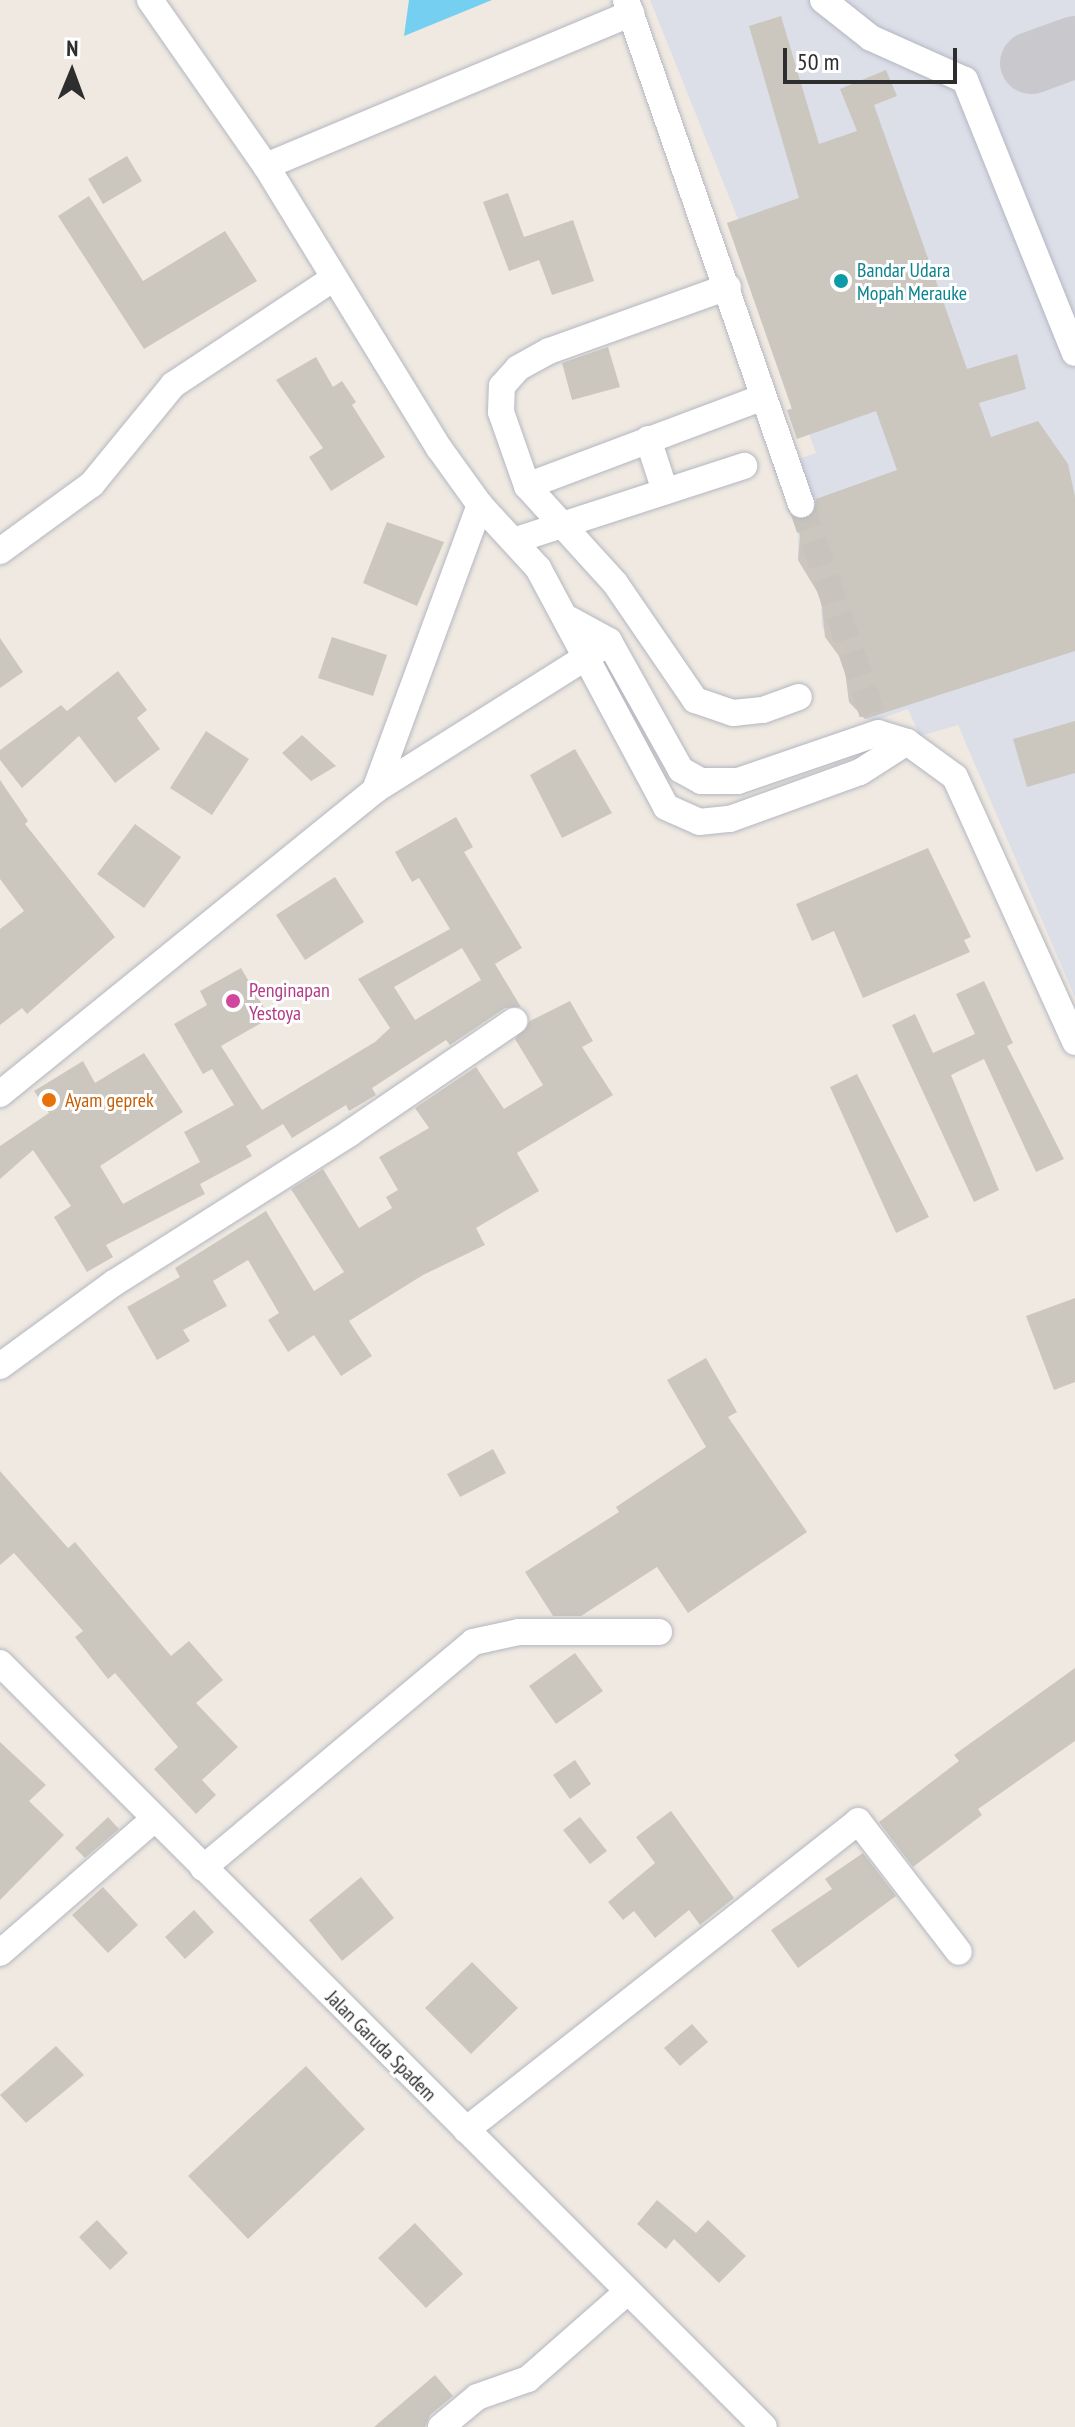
<!DOCTYPE html>
<style>
body{margin:0}
#map{position:relative;width:1075px;height:2427px;overflow:hidden;background:#efe9e1;font-family:"PT Sans Narrow",sans-serif}
div>[style]{position:absolute}
[style*='--x']{left:calc(var(--x)*1px);top:calc(var(--y)*1px);width:calc(var(--w)*1px);rotate:calc(var(--a)*1deg)}
.airport>*{inset:0;background:#dcdee8}
.water>*{inset:0;background:#75cff0}
.taxiway>*{height:62px;margin:-31px;padding:0 31px;transform-origin:31px;border-radius:31px;background:#c9c8cc}
.building>*{inset:0;background:#cbc7bf}
.minor-tunnel>*{height:26px;margin-top:-13px;transform-origin:0;background:repeating-linear-gradient(90deg,#c8c4bd 0 26px,transparent 0 39px)}
.roads{filter:drop-shadow(0 0 2px #b4b7c1) drop-shadow(0 0 2px #b4b7c1)}
.minor>*{height:26px;margin:-13px;padding:0 13px;transform-origin:13px;border-radius:13px;background:#fff}
.dots>*{width:22px;height:22px;translate:-50% -50%;box-sizing:border-box;border:4px solid #fff;border-radius:50%}
span{translate:-50% -50%;white-space:nowrap;text-align:center;line-height:1.15;-webkit-text-stroke:6px #fff;paint-order:stroke}
.culture-label{font-size:20px;color:#0d838f}
.left{translate:0 -50%;text-align:left}
.hotel-label{font-size:20px;color:#b23c85}
.food-label{font-size:20px;color:#c56008}
.street-label{font-size:20px;color:#2e2e2e}
.north{position:absolute;left:32px;top:32px;width:80px;height:80px;-webkit-text-stroke:6px #fff;paint-order:stroke;rotate:1deg;font-size:22px;font-weight:700;line-height:32px;text-align:center;color:#2e2e2e}
.north::after{content:'';display:block;margin:auto;width:28px;height:36px;background:#2e2e2e;clip-path:polygon(50% 0,100% 100%,50% 72%,0 100%)}
.scale{position:absolute;left:783px;top:48px;width:174px;height:36px;box-sizing:border-box;border:4px solid #2e2e2e;border-top:0;padding-left:10px;font-size:24px;line-height:28px;white-space:nowrap;color:#2e2e2e;-webkit-text-stroke:6px #fff;paint-order:stroke}
</style>
<div id="map">
<div class="airport">
<div style="clip-path:polygon(650px 0,1075px 0,1075px 997px,958px 725px,920px 736px,908px 709px,874px 721px,865px 719px,849px 702px,844px 663px,822px 627px,821px 598px,798px 560px,798px 525px,786px 509px,791px 506px,772px 468px,816px 453px,809px 434px,787px 410px,792px 408px,727px 223px,738px 219px)"></div>
</div>
<div class="water">
<div style="clip-path:polygon(409px 0,492px 0,404px 36px)"></div>
</div>
<div class="taxiway">
<div style="--x:1031;--y:63;--w:47;--a:-20"></div>
</div>
<div class="building">
<div style="clip-path:polygon(781px 16px,819px 144px,857px 131px,840px 89px,886px 70px,897px 96px,874px 105px,967px 369px,1017px 354px,1026px 389px,979px 403px,991px 437px,1038px 421px,1068px 464px,1075px 497px,1075px 651px,865px 719px,849px 702px,844px 663px,825px 637px,821px 598px,798px 560px,800px 536px,793px 518px,813px 515px,816px 499px,897px 470px,876px 411px,797px 439px,787px 410px,792px 409px,727px 223px,799px 198px,749px 26px)"></div>
<div style="clip-path:polygon(127px 156px,142px 181px,103px 204px,88px 179px)"></div>
<div style="clip-path:polygon(508px 193px,524px 237px,573px 220px,594px 281px,552px 295px,539px 260px,509px 271px,483px 202px)"></div>
<div style="clip-path:polygon(89px 196px,143px 281px,225px 231px,257px 281px,144px 349px,58px 216px)"></div>
<div style="clip-path:polygon(608px 347px,620px 387px,572px 400px,562px 363px)"></div>
<div style="clip-path:polygon(316px 357px,333px 387px,342px 381px,356px 402px,352px 405px,385px 457px,331px 491px,309px 457px,323px 448px,276px 380px)"></div>
<div style="clip-path:polygon(387px 522px,444px 542px,417px 606px,363px 583px)"></div>
<div style="clip-path:polygon(332px 637px,387px 655px,373px 696px,318px 678px)"></div>
<div style="clip-path:polygon(0 638px,23px 672px,0 688px)"></div>
<div style="clip-path:polygon(118px 671px,147px 710px,137px 718px,160px 749px,115px 783px,79px 736px,22px 788px,0 760px,0 750px,61px 705px,67px 711px)"></div>
<div style="clip-path:polygon(1075px 721px,1075px 773px,1027px 787px,1013px 739px)"></div>
<div style="clip-path:polygon(206px 731px,249px 759px,212px 815px,170px 788px)"></div>
<div style="clip-path:polygon(302px 735px,336px 766px,311px 781px,282px 753px)"></div>
<div style="clip-path:polygon(575px 749px,612px 813px,562px 838px,530px 775px)"></div>
<div style="clip-path:polygon(0 780px,28px 821px,25px 824px,115px 937px,27px 1014px,22px 1008px,0 1025px,0 929px,24px 911px,0 879px)"></div>
<div style="clip-path:polygon(evenodd,456px 817px,473px 847px,464px 852px,522px 948px,495px 964px,521px 1007px,505px 1008px,450px 1045px,446px 1040px,372px 1088px,376px 1095px,349px 1111px,346px 1105px,292px 1138px,283px 1124px,246px 1146px,252px 1156px,200px 1184px,205px 1194px,106px 1245px,113px 1257px,87px 1272px,54px 1217px,71px 1206px,33px 1150px,0 1179px,0 1146px,49px 1113px,34px 1091px,83px 1061px,95px 1083px,144px 1053px,183px 1112px,100px 1166px,123px 1204px,200px 1162px,184px 1132px,234px 1105px,212px 1069px,203px 1074px,174px 1024px,207px 1005px,200px 991px,241px 968px,270px 1018px,221px 1046px,262px 1110px,375px 1042px,390px 1028px,358px 979px,450px 929px,419px 878px,412px 882px,395px 852px,456px 817px,462px 948px,481px 980px,415px 1020px,394px 987px,462px 948px)"></div>
<div style="clip-path:polygon(135px 824px,181px 857px,144px 908px,97px 874px)"></div>
<div style="clip-path:polygon(928px 848px,971px 937px,964px 940px,970px 952px,863px 998px,834px 931px,812px 941px,796px 904px)"></div>
<div style="clip-path:polygon(335px 877px,364px 922px,305px 960px,276px 915px)"></div>
<div style="clip-path:polygon(984px 981px,1013px 1043px,1007px 1046px,1064px 1159px,1036px 1172px,984px 1059px,951px 1075px,999px 1190px,974px 1202px,892px 1025px,915px 1014px,933px 1053px,975px 1034px,956px 994px)"></div>
<div style="clip-path:polygon(570px 1001px,593px 1041px,582px 1047px,613px 1095px,517px 1153px,539px 1191px,476px 1228px,485px 1245px,423px 1275px,349px 1321px,372px 1356px,341px 1376px,314px 1335px,288px 1352px,268px 1320px,279px 1313px,248px 1260px,213px 1281px,227px 1306px,183px 1330px,190px 1341px,157px 1360px,127px 1307px,180px 1277px,175px 1268px,266px 1211px,314px 1291px,344px 1272px,291px 1189px,323px 1169px,359px 1228px,392px 1208px,386px 1197px,398px 1190px,379px 1157px,429px 1128px,415px 1108px,476px 1067px,504px 1109px,543px 1085px,515px 1039px,530px 1021px)"></div>
<div style="clip-path:polygon(857px 1074px,929px 1217px,896px 1233px,830px 1087px)"></div>
<div style="clip-path:polygon(1075px 1298px,1075px 1382px,1054px 1390px,1026px 1316px)"></div>
<div style="clip-path:polygon(706px 1358px,737px 1412px,728px 1417px,807px 1532px,688px 1613px,657px 1567px,581px 1616px,553px 1616px,525px 1572px,619px 1512px,616px 1507px,706px 1447px,667px 1380px)"></div>
<div style="clip-path:polygon(493px 1449px,506px 1473px,460px 1497px,447px 1474px)"></div>
<div style="clip-path:polygon(0 1471px,68px 1548px,75px 1542px,171px 1656px,189px 1641px,223px 1680px,196px 1703px,238px 1747px,202px 1780px,216px 1795px,196px 1814px,154px 1769px,178px 1747px,115px 1673px,108px 1679px,75px 1637px,83px 1631px,14px 1553px,0 1565px)"></div>
<div style="clip-path:polygon(575px 1653px,603px 1691px,556px 1724px,529px 1686px)"></div>
<div style="clip-path:polygon(1075px 1668px,1075px 1741px,978px 1809px,982px 1815px,913px 1867px,879px 1822px,959px 1761px,954px 1755px)"></div>
<div style="clip-path:polygon(0 1742px,46px 1785px,29px 1801px,64px 1835px,0 1900px)"></div>
<div style="clip-path:polygon(575px 1760px,591px 1784px,570px 1799px,553px 1775px)"></div>
<div style="clip-path:polygon(671px 1811px,734px 1898px,700px 1925px,689px 1910px,655px 1938px,634px 1911px,623px 1920px,608px 1902px,655px 1863px,636px 1837px)"></div>
<div style="clip-path:polygon(108px 1817px,119px 1829px,85px 1858px,75px 1848px)"></div>
<div style="clip-path:polygon(580px 1817px,607px 1851px,590px 1864px,563px 1830px)"></div>
<div style="clip-path:polygon(863px 1853px,896px 1896px,798px 1968px,771px 1930px,832px 1889px,825px 1879px)"></div>
<div style="clip-path:polygon(361px 1877px,394px 1918px,342px 1961px,309px 1920px)"></div>
<div style="clip-path:polygon(103px 1887px,138px 1925px,108px 1953px,72px 1915px)"></div>
<div style="clip-path:polygon(194px 1910px,214px 1932px,185px 1959px,165px 1937px)"></div>
<div style="clip-path:polygon(472px 1962px,518px 2008px,471px 2054px,425px 2008px)"></div>
<div style="clip-path:polygon(692px 2024px,708px 2042px,680px 2066px,664px 2048px)"></div>
<div style="clip-path:polygon(56px 2046px,84px 2075px,26px 2123px,0 2095px)"></div>
<div style="clip-path:polygon(306px 2066px,365px 2129px,248px 2239px,188px 2176px)"></div>
<div style="clip-path:polygon(657px 2200px,696px 2233px,708px 2220px,746px 2256px,719px 2283px,674px 2239px,666px 2249px,637px 2224px)"></div>
<div style="clip-path:polygon(97px 2220px,128px 2253px,110px 2270px,79px 2237px)"></div>
<div style="clip-path:polygon(415px 2223px,463px 2274px,426px 2308px,378px 2258px)"></div>
<div style="clip-path:polygon(435px 2375px,453px 2396px,430px 2415px,425px 2427px,374px 2427px)"></div>
</div>
<div class="minor-tunnel">
<div style="--x:801;--y:504;--w:226;--a:71.2"></div>
</div>
<div class="roads">
<div class="minor">
<div style="--x:150;--y:0;--w:203;--a:55.1"></div>
<div style="--x:266;--y:166;--w:331;--a:58.5"></div>
<div style="--x:439;--y:448;--w:70;--a:54.3"></div>
<div style="--x:480;--y:505;--w:86;--a:47.4"></div>
<div style="--x:538;--y:568;--w:271;--a:61.8"></div>
<div style="--x:666;--y:807;--w:36;--a:24"></div>
<div style="--x:699;--y:822;--w:31;--a:-6"></div>
<div style="--x:730;--y:819;--w:138;--a:-19.9"></div>
<div style="--x:860;--y:772;--w:56;--a:-32.6"></div>
<div style="--x:907;--y:742;--w:30;--a:-163"></div>
<div style="--x:878;--y:733;--w:148;--a:161.1"></div>
<div style="--x:738;--y:781;--w:37;--a:180"></div>
<div style="--x:701;--y:781;--w:23;--a:-151"></div>
<div style="--x:681;--y:770;--w:148;--a:-119.2"></div>
<div style="--x:609;--y:641;--w:46;--a:-151.2"></div>
<div style="--x:626;--y:0;--w:534;--a:70.85"></div>
<div style="--x:823;--y:0;--w:61;--a:38.4"></div>
<div style="--x:871;--y:38;--w:103;--a:24.1"></div>
<div style="--x:965;--y:80;--w:294;--a:68.1"></div>
<div style="--x:266;--y:166;--w:396;--a:-22.7"></div>
<div style="--x:761;--y:398;--w:250;--a:159.4"></div>
<div style="--x:527;--y:486;--w:131;--a:47.8"></div>
<div style="--x:615;--y:583;--w:142;--a:55.6"></div>
<div style="--x:695;--y:700;--w:40;--a:18.9"></div>
<div style="--x:733;--y:713;--w:30;--a:-6"></div>
<div style="--x:763;--y:710;--w:38;--a:-20"></div>
<div style="--x:648;--y:439;--w:55;--a:71.9"></div>
<div style="--x:527;--y:486;--w:78;--a:-109.4"></div>
<div style="--x:501;--y:412;--w:26;--a:-88"></div>
<div style="--x:502;--y:386;--w:24;--a:-48"></div>
<div style="--x:518;--y:368;--w:35;--a:-29"></div>
<div style="--x:549;--y:351;--w:190;--a:-19.7"></div>
<div style="--x:516;--y:540;--w:240;--a:-18"></div>
<div style="--x:0;--y:551;--w:114;--a:-36.1"></div>
<div style="--x:92;--y:484;--w:128;--a:-50.7"></div>
<div style="--x:173;--y:385;--w:193;--a:-33.6"></div>
<div style="--x:907;--y:742;--w:59;--a:36.1"></div>
<div style="--x:955;--y:777;--w:291;--a:65.6"></div>
<div style="--x:375;--y:790;--w:304;--a:-69.8"></div>
<div style="--x:0;--y:1094;--w:483;--a:-39"></div>
<div style="--x:375;--y:790;--w:262;--a:-32.2"></div>
<div style="--x:0;--y:1366;--w:141;--a:-36.1"></div>
<div style="--x:114;--y:1283;--w:280;--a:-32.4"></div>
<div style="--x:350;--y:1133;--w:199;--a:-34.3"></div>
<div style="--x:0;--y:1663;--w:1080;--a:45"></div>
<div style="--x:203;--y:1868;--w:352;--a:-39.9"></div>
<div style="--x:473;--y:1642;--w:47;--a:-12.3"></div>
<div style="--x:519;--y:1632;--w:140;--a:0"></div>
<div style="--x:0;--y:1953;--w:203;--a:-41"></div>
<div style="--x:466;--y:2130;--w:499;--a:-38.2"></div>
<div style="--x:858;--y:1821;--w:165;--a:52.4"></div>
<div style="--x:441;--y:2427;--w:47;--a:-39.8"></div>
<div style="--x:477;--y:2397;--w:54;--a:-19.4"></div>
<div style="--x:528;--y:2379;--w:133;--a:-41.3"></div>
</div>
</div>
<div class="dots">
<div style="left:841px;top:281px;background:#0f9aa8"></div>
<div style="left:233px;top:1001px;background:#d1479c"></div>
<div style="left:49px;top:1100px;background:#e8710a"></div>
</div>
<div class="culture-label">
<span class="left" style="left:857px;top:282px">Bandar Udara<br>Mopah Merauke</span>
</div>
<div class="hotel-label">
<span class="left" style="left:249px;top:1002px">Penginapan<br>Yestoya</span>
</div>
<div class="food-label">
<span class="left" style="left:65px;top:1100px">Ayam geprek</span>
</div>
<div class="street-label">
<span style="left:381px;top:2046px;rotate:45deg">Jalan Garuda Spadem</span>
</div>
<div class="north">N</div>
<div class="scale">50 m</div>
</div>
